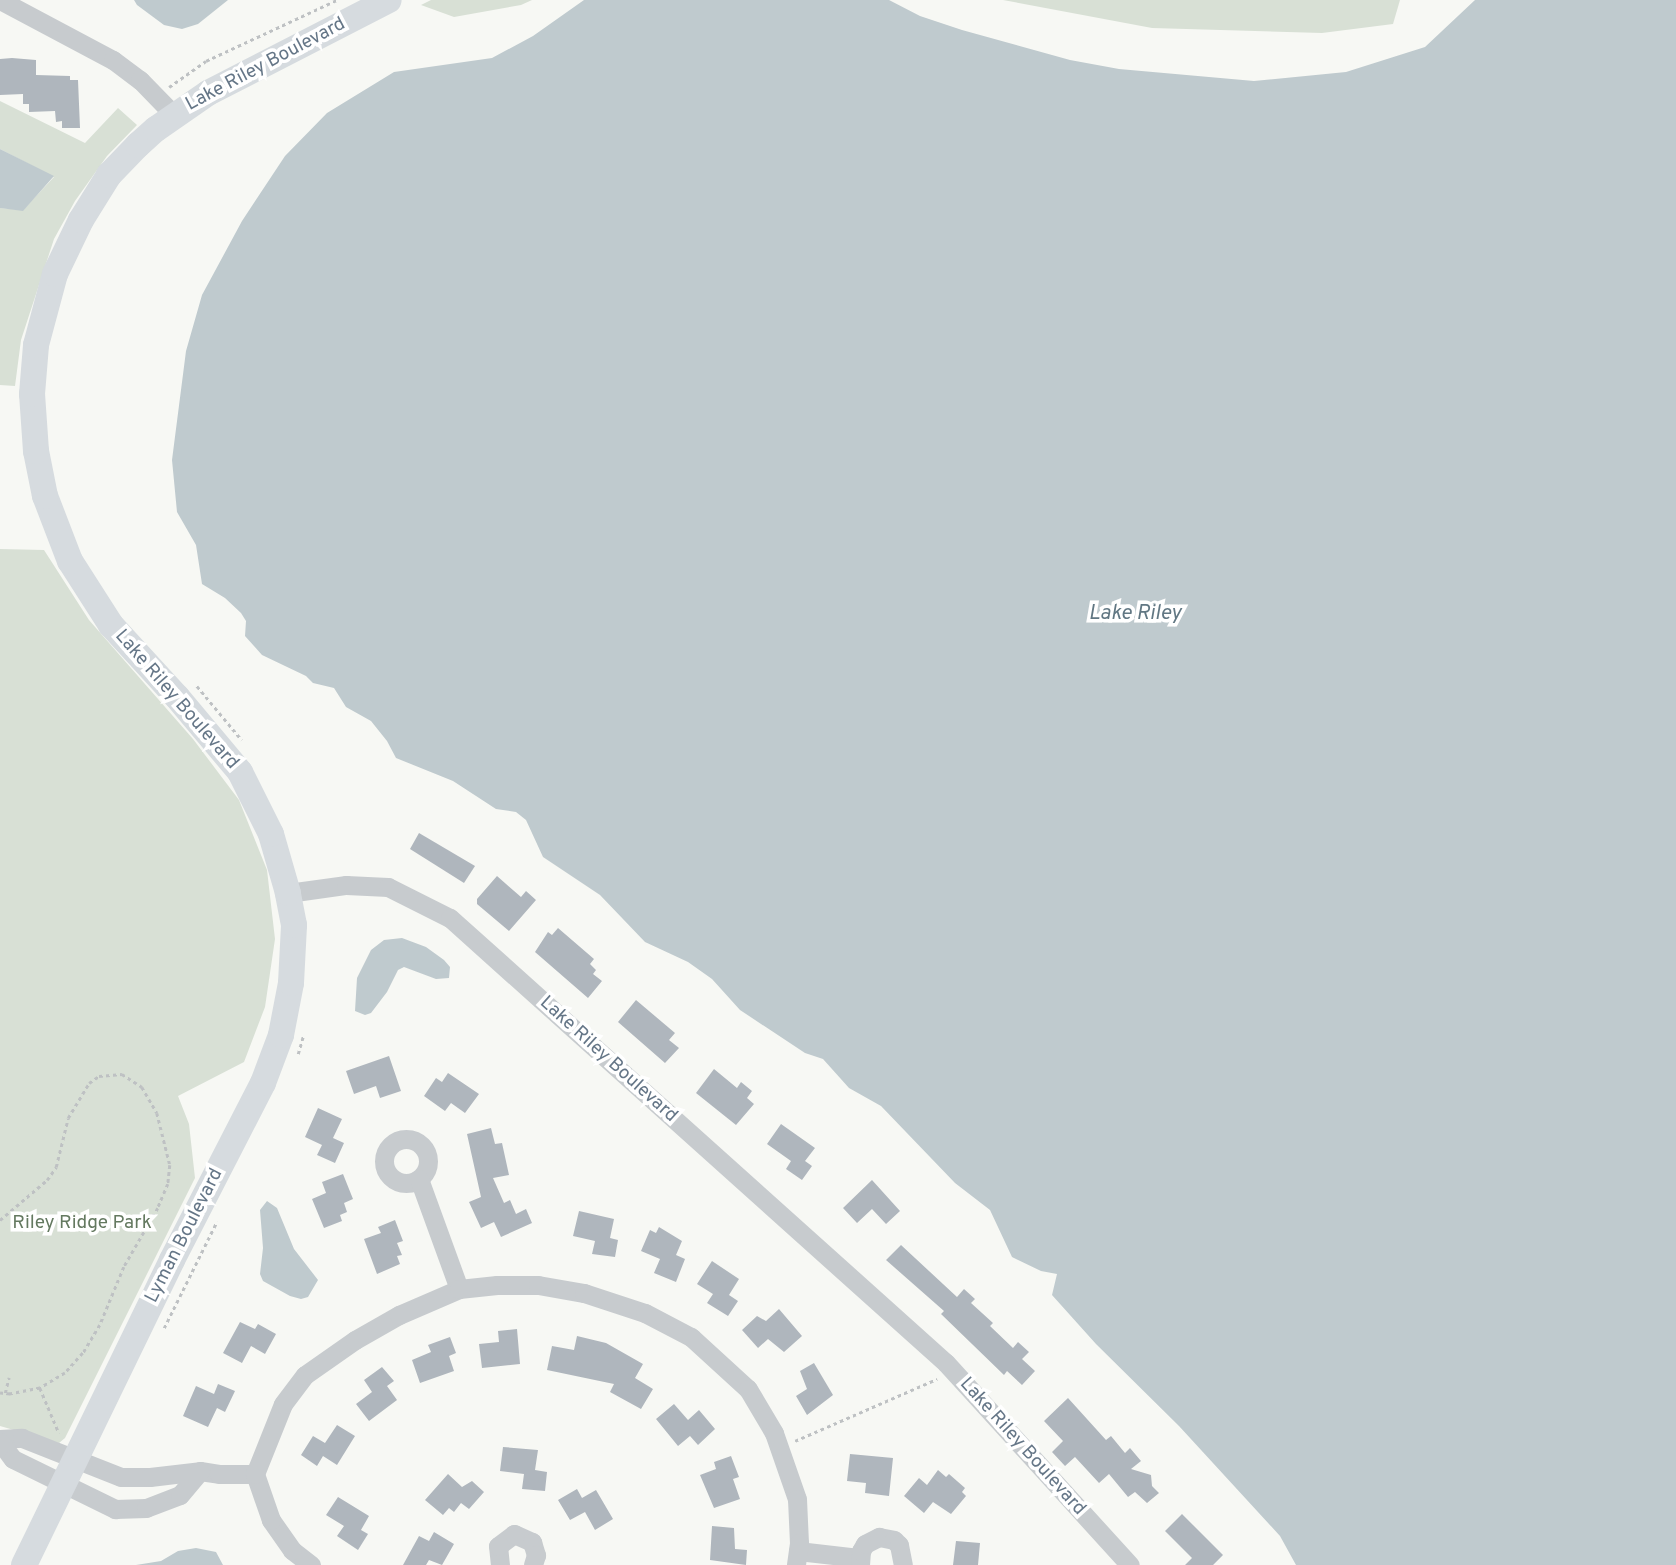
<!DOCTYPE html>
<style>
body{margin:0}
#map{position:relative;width:1676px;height:1565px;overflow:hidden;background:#f7f8f4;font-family:Overpass,sans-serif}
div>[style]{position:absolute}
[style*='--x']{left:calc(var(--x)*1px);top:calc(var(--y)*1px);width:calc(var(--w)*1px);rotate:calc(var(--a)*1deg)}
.green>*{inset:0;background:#d8e0d5}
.water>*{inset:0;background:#bfcace}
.building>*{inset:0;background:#afb6bd}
.path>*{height:2.5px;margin-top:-1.25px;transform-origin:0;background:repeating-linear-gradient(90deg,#bec1c3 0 3.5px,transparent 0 7px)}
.street>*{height:19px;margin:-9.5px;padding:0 9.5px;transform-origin:9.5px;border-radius:9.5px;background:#c7cbce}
.street>.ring{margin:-9.5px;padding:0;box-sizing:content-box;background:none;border:19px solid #c7cbce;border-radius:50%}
.secondary>*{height:26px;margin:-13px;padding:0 13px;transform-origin:13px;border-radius:13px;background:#d6dbdf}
span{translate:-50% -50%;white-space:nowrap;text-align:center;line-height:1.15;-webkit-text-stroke:7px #fff;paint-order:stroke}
.street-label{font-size:19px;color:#657687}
.park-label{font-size:19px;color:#647960}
.water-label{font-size:21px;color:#617783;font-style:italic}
</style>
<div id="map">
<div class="green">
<div style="clip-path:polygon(431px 0,532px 0,521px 5px,454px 17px,421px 5px)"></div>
<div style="clip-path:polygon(1003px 0,1400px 0,1393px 24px,1322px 33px,1152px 28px)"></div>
<div style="clip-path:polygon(0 101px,85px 143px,118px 108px,137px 125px,107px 156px,75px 201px,54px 239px,21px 340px,15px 386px,0 385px,0 208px,23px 210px,54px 177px,0 149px)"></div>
<div style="clip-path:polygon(0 549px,44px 550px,89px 620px,193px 739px,239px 800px,267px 870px,275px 939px,265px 1007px,244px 1062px,178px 1096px,189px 1124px,195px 1178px,65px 1438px,59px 1443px,0 1426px)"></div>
</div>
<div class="water">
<div style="clip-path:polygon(134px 0,228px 0,198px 24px,182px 29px,164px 25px,137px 5px)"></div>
<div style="clip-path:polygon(584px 0,889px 0,920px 16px,962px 30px,1070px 60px,1119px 69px,1254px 81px,1346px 72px,1425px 47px,1475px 0,1676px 0,1676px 1565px,1296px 1565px,1280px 1536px,1179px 1426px,1096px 1344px,1052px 1295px,1057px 1274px,1041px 1271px,1012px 1257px,990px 1210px,955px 1183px,881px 1106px,849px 1088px,823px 1059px,805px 1053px,740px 1010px,712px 979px,688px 962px,645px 942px,600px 895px,543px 857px,526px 820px,516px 812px,496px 809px,453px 781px,396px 758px,387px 741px,371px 721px,346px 707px,334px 688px,313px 683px,306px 676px,262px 655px,245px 636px,246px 621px,241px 613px,225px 598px,202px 584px,196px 545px,177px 512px,172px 460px,186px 351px,202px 295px,242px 221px,285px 156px,327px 113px,394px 72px,492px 58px,533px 36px)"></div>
<div style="clip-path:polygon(0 149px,54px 176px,23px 211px,0 208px)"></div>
<div style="clip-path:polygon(402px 938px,426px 947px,444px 960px,450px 967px,449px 978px,436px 979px,404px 967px,398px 970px,387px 992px,371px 1013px,365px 1015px,355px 1011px,357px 978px,371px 950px,384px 940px)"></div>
<div style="clip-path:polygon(267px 1201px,277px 1208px,294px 1249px,318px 1280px,308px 1297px,301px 1299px,290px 1296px,263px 1281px,260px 1274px,263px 1248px,260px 1210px)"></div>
<div style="clip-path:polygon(196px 1548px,216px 1552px,223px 1565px,136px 1565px,161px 1561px,178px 1551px)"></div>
</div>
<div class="building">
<div style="clip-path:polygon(12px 58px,36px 60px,36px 75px,70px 76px,70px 80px,78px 80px,80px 128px,62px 128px,62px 121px,56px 122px,55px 111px,29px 112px,29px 104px,23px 104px,23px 94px,0 95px,0 59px)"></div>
<div style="clip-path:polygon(419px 833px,475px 866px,464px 883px,410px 849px)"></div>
<div style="clip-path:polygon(497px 876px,521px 897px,526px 891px,536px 900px,509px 931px,477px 904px,477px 899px)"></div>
<div style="clip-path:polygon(558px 928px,594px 959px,590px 964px,596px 970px,593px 974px,602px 981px,588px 998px,535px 952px,548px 932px,552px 935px)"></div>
<div style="clip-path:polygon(636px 1000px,675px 1033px,669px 1040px,679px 1048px,665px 1063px,618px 1022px)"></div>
<div style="clip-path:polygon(389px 1056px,401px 1091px,380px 1098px,376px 1086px,354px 1094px,346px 1071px)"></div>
<div style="clip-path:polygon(714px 1069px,737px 1088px,741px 1082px,752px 1091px,747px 1098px,754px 1104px,736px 1125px,696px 1093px)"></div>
<div style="clip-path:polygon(448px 1073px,479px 1094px,465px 1113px,451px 1103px,445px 1111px,424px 1096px,436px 1078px,442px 1082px)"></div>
<div style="clip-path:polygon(318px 1108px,342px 1119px,333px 1138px,344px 1143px,335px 1163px,317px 1155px,322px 1145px,305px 1137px)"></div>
<div style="clip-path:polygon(781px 1124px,815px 1148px,805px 1161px,812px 1166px,802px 1180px,786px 1169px,791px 1161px,767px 1144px)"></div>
<div style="clip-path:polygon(491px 1128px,495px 1144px,502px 1143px,509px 1175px,493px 1178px,504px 1203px,510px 1200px,516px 1214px,526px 1209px,532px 1223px,501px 1237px,494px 1222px,481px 1228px,469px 1202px,481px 1197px,467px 1134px)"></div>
<div style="clip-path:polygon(343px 1174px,353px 1199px,344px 1203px,347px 1212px,340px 1215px,342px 1221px,324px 1228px,312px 1199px,326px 1193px,322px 1182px)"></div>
<div style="clip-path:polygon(872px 1180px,900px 1211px,886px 1224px,872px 1209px,857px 1223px,843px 1208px)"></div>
<div style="clip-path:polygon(579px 1211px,614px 1219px,610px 1238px,618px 1240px,615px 1257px,592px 1254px,595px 1241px,573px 1236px)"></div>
<div style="clip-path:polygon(395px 1220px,403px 1241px,397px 1243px,402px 1255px,397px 1256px,400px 1264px,377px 1274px,364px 1239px,381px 1233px,378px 1227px)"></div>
<div style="clip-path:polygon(659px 1227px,682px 1241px,676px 1255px,685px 1259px,676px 1282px,654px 1273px,660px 1259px,641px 1251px,650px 1230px,656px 1233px)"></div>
<div style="clip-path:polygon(901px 1245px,957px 1297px,964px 1289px,975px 1299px,971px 1303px,993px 1323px,990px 1326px,1013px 1348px,1018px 1342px,1029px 1352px,1022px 1359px,1035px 1371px,1022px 1385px,1007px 1371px,1004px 1375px,941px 1314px,944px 1311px,886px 1260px)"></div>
<div style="clip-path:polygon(712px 1261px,739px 1279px,729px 1295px,738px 1301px,728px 1316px,707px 1303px,713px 1294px,697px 1284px)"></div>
<div style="clip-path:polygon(779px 1309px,802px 1336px,784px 1352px,768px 1339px,758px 1348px,742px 1330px,757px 1316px,766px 1321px)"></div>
<div style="clip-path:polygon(240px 1322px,255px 1329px,258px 1324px,276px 1334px,265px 1354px,251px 1346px,242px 1363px,223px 1353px)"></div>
<div style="clip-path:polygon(517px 1329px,520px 1364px,482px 1368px,479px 1344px,499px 1342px,498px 1331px)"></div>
<div style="clip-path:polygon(577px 1336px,606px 1343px,643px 1364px,635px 1378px,653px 1389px,641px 1409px,610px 1392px,614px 1384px,547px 1370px,552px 1346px,574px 1350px)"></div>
<div style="clip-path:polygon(450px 1337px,456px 1353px,449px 1356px,454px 1371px,420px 1383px,412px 1360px,431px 1352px,428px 1345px)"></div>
<div style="clip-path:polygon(814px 1363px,833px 1395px,807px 1415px,796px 1396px,807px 1389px,800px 1371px)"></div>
<div style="clip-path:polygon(382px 1367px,394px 1381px,387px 1386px,397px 1400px,369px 1421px,356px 1404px,372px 1392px,364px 1380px)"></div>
<div style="clip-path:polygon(218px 1384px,235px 1391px,225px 1412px,217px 1408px,208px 1427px,183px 1416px,196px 1386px,214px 1394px)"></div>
<div style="clip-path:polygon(1068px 1398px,1106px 1440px,1111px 1436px,1125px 1453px,1130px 1448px,1141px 1461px,1131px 1469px,1151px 1475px,1152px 1486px,1159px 1493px,1147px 1503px,1135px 1492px,1128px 1497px,1109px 1474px,1099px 1483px,1075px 1457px,1065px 1466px,1052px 1452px,1063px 1441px,1044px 1421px)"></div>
<div style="clip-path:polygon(674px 1404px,688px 1420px,699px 1410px,715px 1429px,698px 1445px,690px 1436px,678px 1446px,656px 1419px)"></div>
<div style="clip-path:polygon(337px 1425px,355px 1436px,337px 1465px,323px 1456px,317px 1466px,301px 1455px,313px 1436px,325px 1443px)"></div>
<div style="clip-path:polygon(503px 1447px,538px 1450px,535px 1470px,547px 1472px,545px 1491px,522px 1489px,524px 1474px,500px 1471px)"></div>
<div style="clip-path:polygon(850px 1454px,893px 1458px,889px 1496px,865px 1493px,866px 1483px,847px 1481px)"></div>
<div style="clip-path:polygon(731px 1456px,739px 1477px,733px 1479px,740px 1499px,714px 1508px,700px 1475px,716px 1469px,714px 1462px)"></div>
<div style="clip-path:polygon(938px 1470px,946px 1477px,949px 1474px,965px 1488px,962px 1492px,966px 1496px,951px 1514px,933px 1502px,924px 1513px,904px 1496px,919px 1478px,927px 1485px)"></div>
<div style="clip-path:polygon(448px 1474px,462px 1487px,472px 1481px,484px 1492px,469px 1509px,461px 1503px,454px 1512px,449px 1508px,443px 1515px,425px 1500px)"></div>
<div style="clip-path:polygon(577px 1489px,582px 1498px,596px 1490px,613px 1519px,595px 1530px,585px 1512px,570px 1520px,558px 1500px)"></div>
<div style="clip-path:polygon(338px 1497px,369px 1516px,361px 1530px,368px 1534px,358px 1550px,337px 1536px,344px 1526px,326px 1515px)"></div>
<div style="clip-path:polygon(1182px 1514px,1223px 1555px,1213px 1565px,1185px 1565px,1192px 1558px,1165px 1531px)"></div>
<div style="clip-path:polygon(712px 1526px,734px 1528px,735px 1549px,747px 1550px,746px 1565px,710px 1560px)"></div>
<div style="clip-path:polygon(434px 1532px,454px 1544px,442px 1565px,429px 1560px,426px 1565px,403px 1565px,419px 1536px,429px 1541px)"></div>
<div style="clip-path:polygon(956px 1541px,980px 1543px,978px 1565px,953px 1565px)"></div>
</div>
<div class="path">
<div style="--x:169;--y:87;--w:45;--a:-35.1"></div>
<div style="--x:206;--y:61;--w:145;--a:-25"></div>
<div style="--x:197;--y:686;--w:70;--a:50.2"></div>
<div style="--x:298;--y:1054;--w:18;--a:-74"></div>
<div style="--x:0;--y:1220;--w:62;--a:-40.4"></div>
<div style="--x:47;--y:1180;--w:16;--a:-55"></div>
<div style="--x:56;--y:1167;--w:50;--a:-76.2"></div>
<div style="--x:68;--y:1118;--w:41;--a:-59"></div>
<div style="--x:89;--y:1083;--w:12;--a:-35"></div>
<div style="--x:99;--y:1076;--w:23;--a:-5"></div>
<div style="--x:122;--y:1074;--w:24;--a:33"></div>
<div style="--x:142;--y:1087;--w:30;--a:60"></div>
<div style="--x:157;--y:1113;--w:54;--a:76"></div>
<div style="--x:170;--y:1165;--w:19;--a:96"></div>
<div style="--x:168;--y:1184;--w:26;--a:113"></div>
<div style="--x:158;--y:1208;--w:68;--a:120"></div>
<div style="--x:124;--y:1267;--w:63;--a:112.5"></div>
<div style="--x:100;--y:1325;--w:33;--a:121"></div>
<div style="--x:83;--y:1353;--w:27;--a:132"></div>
<div style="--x:65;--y:1373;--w:29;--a:149"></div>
<div style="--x:40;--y:1388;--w:31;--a:169"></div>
<div style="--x:10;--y:1394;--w:10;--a:-174"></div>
<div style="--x:164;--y:1328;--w:119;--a:-63.6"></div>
<div style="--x:40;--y:1388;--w:49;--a:67.1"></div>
<div style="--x:5;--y:1393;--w:16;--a:-76"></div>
<div style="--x:795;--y:1441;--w:155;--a:-23.6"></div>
</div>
<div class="street">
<div style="--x:0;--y:0;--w:128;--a:28"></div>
<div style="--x:113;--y:60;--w:34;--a:37"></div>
<div style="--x:140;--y:80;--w:49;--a:45.8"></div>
<div style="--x:288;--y:893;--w:59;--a:-7.9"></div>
<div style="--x:346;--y:885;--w:42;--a:2.7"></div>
<div style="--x:388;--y:887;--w:69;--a:26.6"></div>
<div style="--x:450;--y:918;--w:666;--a:41.9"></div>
<div style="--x:946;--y:1363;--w:273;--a:47.7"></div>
<div class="ring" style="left:384px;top:1139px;width:25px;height:25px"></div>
<div style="--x:419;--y:1179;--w:117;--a:70"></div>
<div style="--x:0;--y:1439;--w:22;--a:-3"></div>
<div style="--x:22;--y:1438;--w:106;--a:21.5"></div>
<div style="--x:121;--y:1477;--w:29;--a:0"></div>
<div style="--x:150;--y:1477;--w:50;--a:-6.8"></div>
<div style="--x:200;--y:1471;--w:19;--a:9"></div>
<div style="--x:219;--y:1474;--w:36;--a:0"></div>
<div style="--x:0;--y:1442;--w:21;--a:53"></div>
<div style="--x:13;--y:1459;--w:114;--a:26.1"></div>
<div style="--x:115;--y:1509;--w:31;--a:-2"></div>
<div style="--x:146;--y:1508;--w:36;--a:-21"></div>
<div style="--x:180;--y:1495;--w:31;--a:-50"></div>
<div style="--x:798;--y:1551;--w:61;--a:6.5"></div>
<div style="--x:311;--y:1565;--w:24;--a:-142"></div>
<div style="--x:292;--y:1550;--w:37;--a:-125"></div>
<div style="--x:271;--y:1520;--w:49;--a:-109.2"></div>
<div style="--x:255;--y:1474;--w:75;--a:-68.2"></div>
<div style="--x:283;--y:1404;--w:36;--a:-53"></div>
<div style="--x:305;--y:1375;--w:61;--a:-35"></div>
<div style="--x:355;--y:1340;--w:51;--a:-29.6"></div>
<div style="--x:399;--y:1315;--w:65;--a:-23.4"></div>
<div style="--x:459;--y:1289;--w:38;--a:-6"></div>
<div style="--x:497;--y:1285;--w:41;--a:0"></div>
<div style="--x:538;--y:1285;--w:47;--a:9.9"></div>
<div style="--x:584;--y:1293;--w:64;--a:18.2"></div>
<div style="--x:645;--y:1313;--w:52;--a:27.6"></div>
<div style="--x:691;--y:1337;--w:77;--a:42.4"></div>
<div style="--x:748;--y:1389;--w:51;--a:59.4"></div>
<div style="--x:774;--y:1433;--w:70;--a:70.8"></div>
<div style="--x:797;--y:1499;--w:44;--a:87.4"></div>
<div style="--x:799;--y:1543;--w:22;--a:98"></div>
<div style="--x:500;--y:1565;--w:19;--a:-96"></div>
<div style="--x:498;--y:1546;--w:20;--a:-37"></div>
<div style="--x:514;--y:1534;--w:20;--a:24"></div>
<div style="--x:532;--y:1542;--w:14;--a:73"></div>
<div style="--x:536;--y:1555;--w:10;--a:107"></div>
<div style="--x:860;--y:1565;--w:14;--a:-86"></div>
<div style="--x:861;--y:1551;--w:8;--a:-60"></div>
<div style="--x:865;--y:1544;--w:16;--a:-27"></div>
<div style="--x:879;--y:1537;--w:15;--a:11"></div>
<div style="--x:894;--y:1540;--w:7;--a:45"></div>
<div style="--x:899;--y:1545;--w:20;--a:79"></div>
</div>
<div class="secondary">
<div style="--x:24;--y:1565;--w:339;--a:-64.1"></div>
<div style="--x:172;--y:1260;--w:199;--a:-62.8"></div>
<div style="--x:263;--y:1083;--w:51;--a:-69.4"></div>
<div style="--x:281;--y:1035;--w:53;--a:-79.1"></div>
<div style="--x:291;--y:983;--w:58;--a:-87"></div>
<div style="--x:294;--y:925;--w:33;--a:-101"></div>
<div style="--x:288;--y:893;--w:61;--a:-106.1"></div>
<div style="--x:271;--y:834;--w:69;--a:-116.6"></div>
<div style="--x:240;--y:772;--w:98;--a:-130"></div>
<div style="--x:177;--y:697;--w:98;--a:-132.5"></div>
<div style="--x:111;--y:625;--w:76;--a:-122.6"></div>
<div style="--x:70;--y:561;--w:70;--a:-111"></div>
<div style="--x:45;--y:496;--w:46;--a:-101.3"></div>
<div style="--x:36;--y:451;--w:57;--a:-94"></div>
<div style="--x:32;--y:394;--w:49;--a:-85.3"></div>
<div style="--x:36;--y:345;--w:73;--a:-75"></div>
<div style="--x:55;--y:274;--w:60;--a:-64.3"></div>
<div style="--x:81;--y:220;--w:53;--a:-58.1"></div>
<div style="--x:109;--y:175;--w:42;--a:-46"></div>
<div style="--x:138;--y:145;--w:24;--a:-42"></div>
<div style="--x:156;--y:129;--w:63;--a:-34.7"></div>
<div style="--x:208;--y:93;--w:203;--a:-27.2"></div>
</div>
<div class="street-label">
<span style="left:266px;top:65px;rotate:-28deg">Lake Riley Boulevard</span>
<span style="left:176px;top:700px;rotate:49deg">Lake Riley Boulevard</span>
<span style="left:608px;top:1060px;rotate:42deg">Lake Riley Boulevard</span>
<span style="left:185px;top:1236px;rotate:-63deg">Lyman Boulevard</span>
<span style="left:1022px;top:1447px;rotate:48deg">Lake Riley Boulevard</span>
</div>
<div class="park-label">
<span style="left:82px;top:1224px">Riley Ridge Park</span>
</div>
<div class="water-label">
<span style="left:1135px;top:614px">Lake Riley</span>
</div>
</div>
